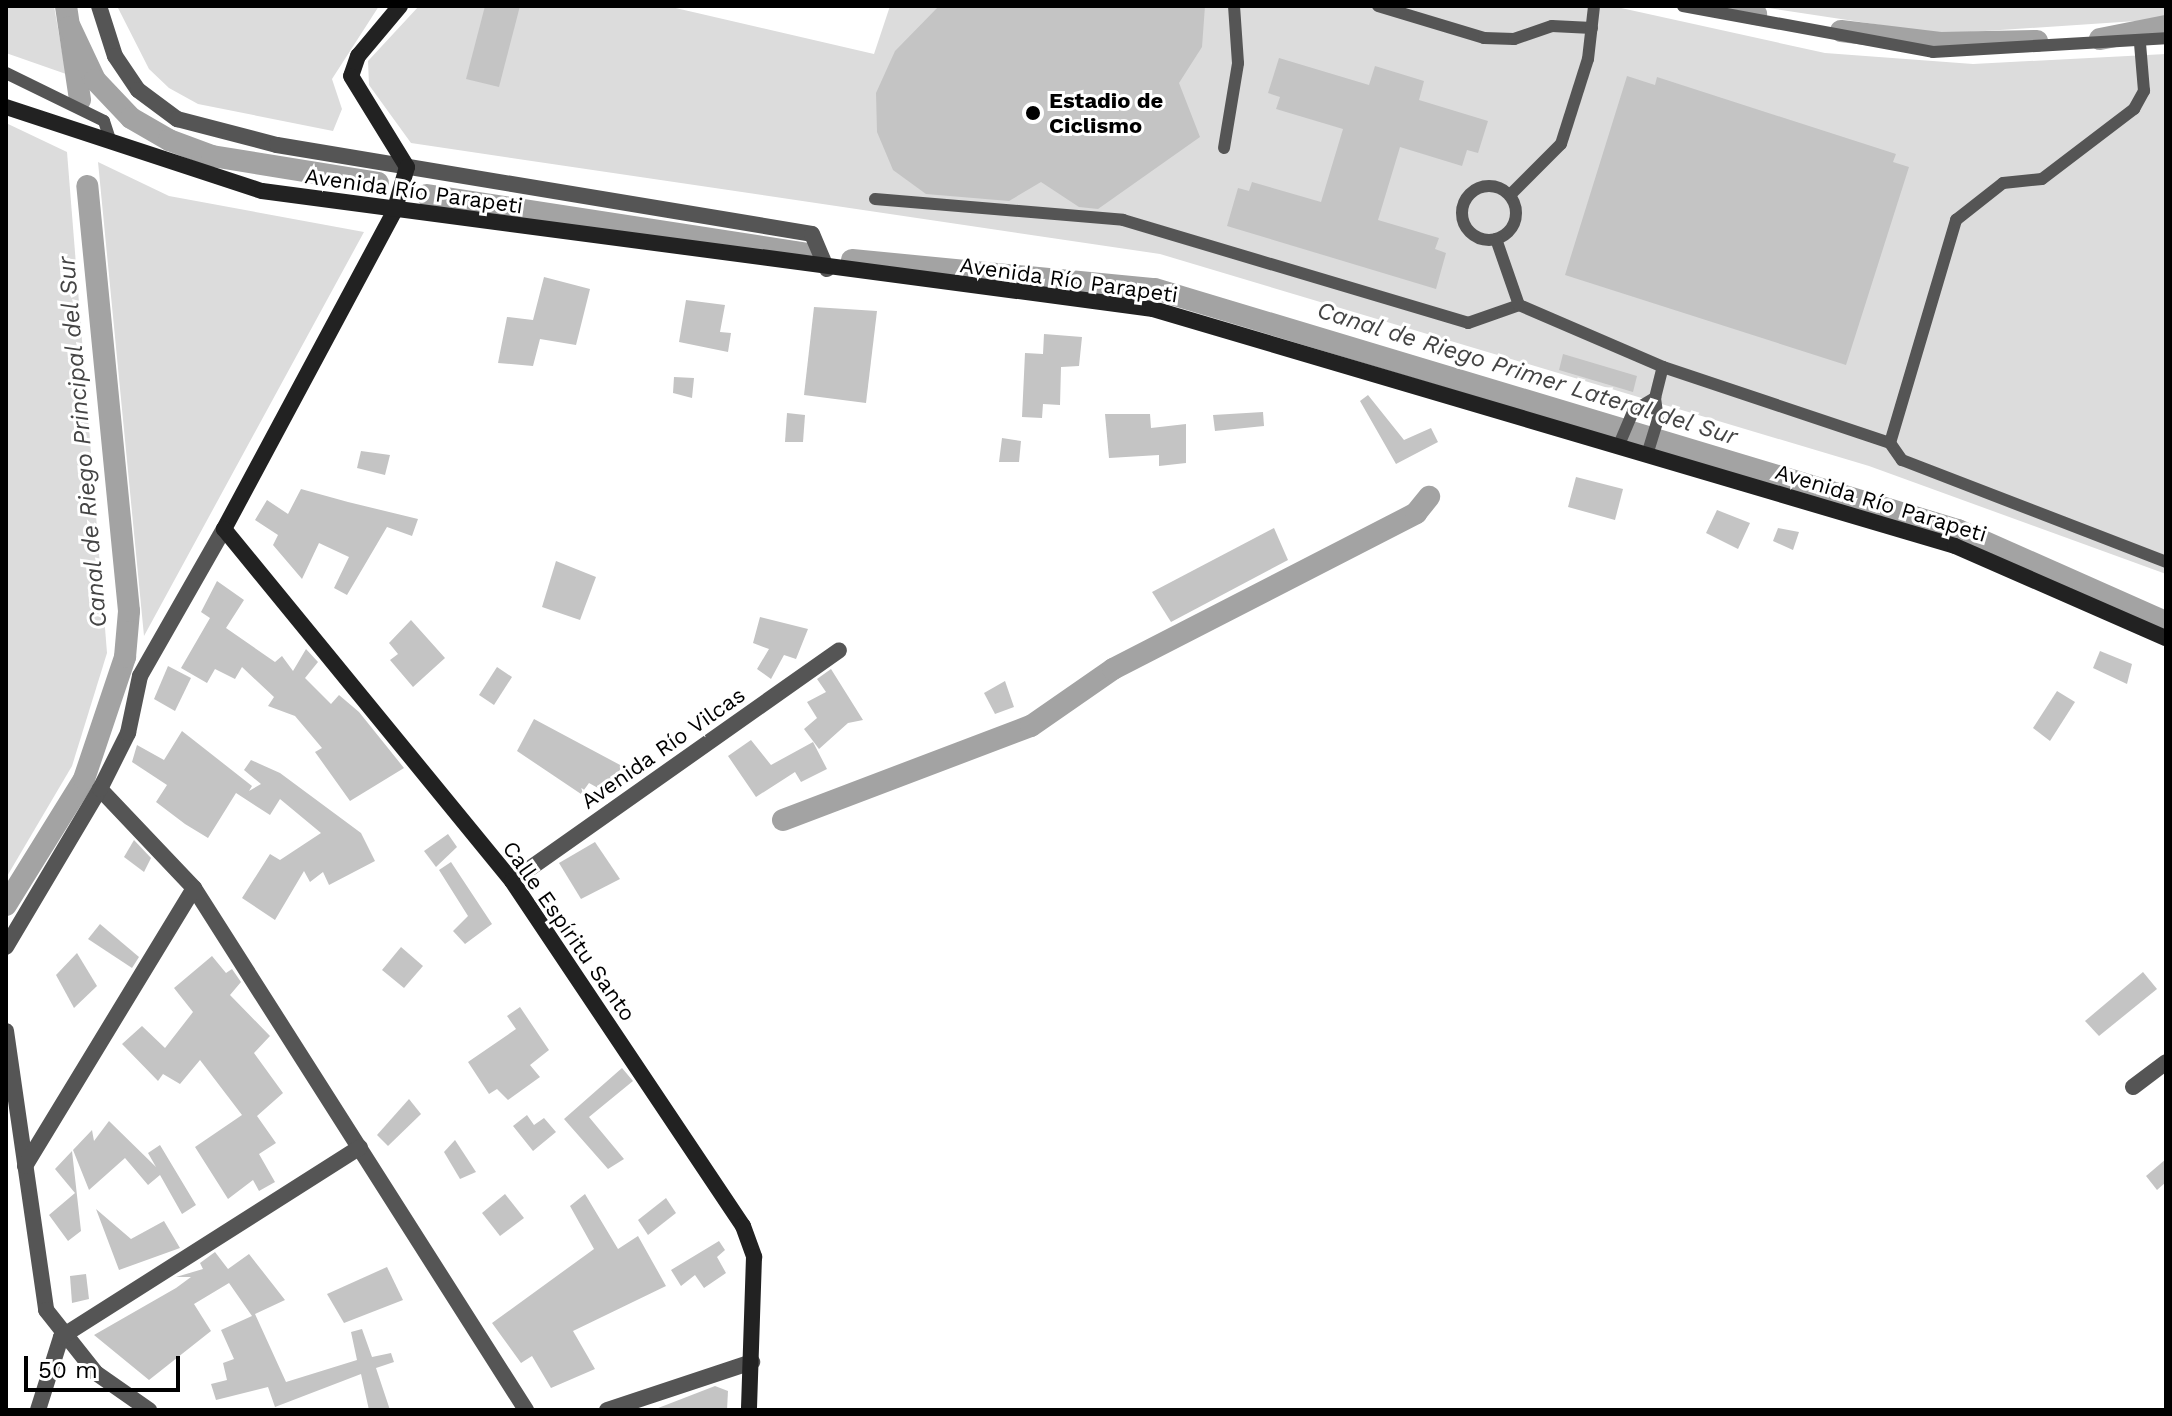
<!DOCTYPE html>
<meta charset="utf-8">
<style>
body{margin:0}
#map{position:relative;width:2172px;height:1416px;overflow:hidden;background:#fff;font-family:"Work Sans",sans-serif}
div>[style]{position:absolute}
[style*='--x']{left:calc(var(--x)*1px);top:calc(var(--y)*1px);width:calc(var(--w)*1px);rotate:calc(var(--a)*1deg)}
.green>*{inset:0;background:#dcdcdc}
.canal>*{height:22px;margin:-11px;padding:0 11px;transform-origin:11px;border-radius:11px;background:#a3a3a3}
.building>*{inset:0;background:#c4c4c4}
.lane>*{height:12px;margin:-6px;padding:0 6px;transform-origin:6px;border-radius:6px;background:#555}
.lane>.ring{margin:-6px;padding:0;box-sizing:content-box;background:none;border:12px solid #555;border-radius:50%}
.street>*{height:16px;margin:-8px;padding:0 8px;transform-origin:8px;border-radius:8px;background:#555}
.secondary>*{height:16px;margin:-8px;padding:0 8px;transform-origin:8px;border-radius:8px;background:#222}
.dots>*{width:22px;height:22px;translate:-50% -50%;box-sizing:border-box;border:4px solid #fff;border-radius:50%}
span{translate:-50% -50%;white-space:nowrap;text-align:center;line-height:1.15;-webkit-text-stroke:6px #fff;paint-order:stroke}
.poi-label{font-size:22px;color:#000;font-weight:700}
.left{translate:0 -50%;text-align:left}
.street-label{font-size:22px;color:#000}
.water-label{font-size:24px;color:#444;font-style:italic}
.frame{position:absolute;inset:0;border:8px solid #000;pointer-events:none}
.scale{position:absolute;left:24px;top:1356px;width:156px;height:36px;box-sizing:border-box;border:4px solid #000;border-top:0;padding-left:10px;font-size:24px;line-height:28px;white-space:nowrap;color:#000;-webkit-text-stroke:6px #fff;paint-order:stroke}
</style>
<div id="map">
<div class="green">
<div style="clip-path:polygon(6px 6px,54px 6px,66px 74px,6px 53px)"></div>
<div style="clip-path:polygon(117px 6px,379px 6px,332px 79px,342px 109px,333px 131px,198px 104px,169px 88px,149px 69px)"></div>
<div style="clip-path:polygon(419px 6px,667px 6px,874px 54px,890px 6px,1612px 6px,1825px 53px,1973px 64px,2166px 54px,2166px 574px,1869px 466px,1160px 254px,411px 143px,369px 85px,368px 61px)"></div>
<div style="clip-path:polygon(1755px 6px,2166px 6px,2166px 19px,1940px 34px)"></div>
<div style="clip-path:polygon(6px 123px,67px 152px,107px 653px,72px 766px,6px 878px)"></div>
<div style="clip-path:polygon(98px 162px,169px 196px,364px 232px,144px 636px)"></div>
</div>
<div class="canal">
<div style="--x:66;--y:6;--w:95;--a:81.5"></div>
<div style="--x:1718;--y:6;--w:39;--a:12"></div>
<div style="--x:70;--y:27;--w:59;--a:64.7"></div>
<div style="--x:95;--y:80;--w:52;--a:46.5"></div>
<div style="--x:131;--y:118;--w:44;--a:30.1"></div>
<div style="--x:169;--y:140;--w:46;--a:20.4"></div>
<div style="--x:212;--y:156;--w:168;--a:9.2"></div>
<div style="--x:1841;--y:31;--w:100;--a:6.9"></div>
<div style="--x:1940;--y:43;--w:97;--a:-1.2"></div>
<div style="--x:2100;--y:39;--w:67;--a:-11.1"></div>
<div style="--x:427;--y:195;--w:393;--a:8.8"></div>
<div style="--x:852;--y:260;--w:304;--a:5.5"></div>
<div style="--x:1155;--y:289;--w:838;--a:16.71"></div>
<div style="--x:1958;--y:530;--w:227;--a:23.9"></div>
<div style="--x:783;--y:820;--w:265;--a:-20.8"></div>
<div style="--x:1031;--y:726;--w:100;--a:-34.8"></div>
<div style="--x:1113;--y:669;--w:341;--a:-27.2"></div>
<div style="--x:1416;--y:513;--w:21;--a:-51"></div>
<div style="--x:6;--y:905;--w:148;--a:-58.2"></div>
<div style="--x:84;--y:779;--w:129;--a:-71.4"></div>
<div style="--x:125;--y:657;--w:46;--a:-85"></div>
<div style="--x:129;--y:611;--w:427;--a:-95.6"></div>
</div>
<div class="building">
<div style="clip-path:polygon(485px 6px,520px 6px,499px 87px,466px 79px)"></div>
<div style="clip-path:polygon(939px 6px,1205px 6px,1202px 47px,1179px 83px,1200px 137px,1098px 209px,1079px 207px,1041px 182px,1009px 201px,926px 194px,893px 170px,877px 132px,876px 93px,895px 51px)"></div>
<div style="clip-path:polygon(1279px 58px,1369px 85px,1375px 66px,1424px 81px,1419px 100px,1488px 121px,1478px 153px,1467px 150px,1462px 166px,1400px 147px,1378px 220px,1439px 238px,1435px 249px,1446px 253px,1436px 289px,1227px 226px,1238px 188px,1249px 191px,1252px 182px,1321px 202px,1343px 129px,1276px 109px,1280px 97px,1268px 93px)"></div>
<div style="clip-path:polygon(1627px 76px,1655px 85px,1657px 77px,1896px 154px,1893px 162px,1909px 167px,1846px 365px,1565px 275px)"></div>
<div style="clip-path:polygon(544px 277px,590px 289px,576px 345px,540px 339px,533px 366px,498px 363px,507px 317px,533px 320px)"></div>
<div style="clip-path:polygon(686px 300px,725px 305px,720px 332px,731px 333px,728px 352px,679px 342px)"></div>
<div style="clip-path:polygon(814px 307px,877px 311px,866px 403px,804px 395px)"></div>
<div style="clip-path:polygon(1044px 334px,1082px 337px,1079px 366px,1061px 367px,1060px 405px,1043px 404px,1042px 418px,1022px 417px,1025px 353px,1043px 354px)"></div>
<div style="clip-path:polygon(1563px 354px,1637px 376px,1633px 392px,1559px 370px)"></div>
<div style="clip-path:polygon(674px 377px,694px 378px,692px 398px,673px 393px)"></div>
<div style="clip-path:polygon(1368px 395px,1404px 440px,1431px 428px,1438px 442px,1396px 464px,1360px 401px)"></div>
<div style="clip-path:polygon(1263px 412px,1264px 426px,1215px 431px,1213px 415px)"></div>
<div style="clip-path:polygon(787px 413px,805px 415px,803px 442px,785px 442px)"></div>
<div style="clip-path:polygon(1105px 414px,1150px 414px,1151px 428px,1186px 424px,1186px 463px,1159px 466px,1159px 455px,1109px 458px)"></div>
<div style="clip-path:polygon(1002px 438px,1021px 441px,1019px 462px,999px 462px)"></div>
<div style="clip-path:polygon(361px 451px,390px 455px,385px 475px,357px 468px)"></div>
<div style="clip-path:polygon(1576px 477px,1623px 489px,1615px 520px,1568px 507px)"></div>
<div style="clip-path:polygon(301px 489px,348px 502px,418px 519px,412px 536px,387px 527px,347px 595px,334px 588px,349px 557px,319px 543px,302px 579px,273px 545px,278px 535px,255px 520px,267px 500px,288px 514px)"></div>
<div style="clip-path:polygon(1717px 510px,1750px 523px,1738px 549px,1706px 533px)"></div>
<div style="clip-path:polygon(1274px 528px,1288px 560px,1171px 622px,1152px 592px)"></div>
<div style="clip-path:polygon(1778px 528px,1799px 532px,1793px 550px,1773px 541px)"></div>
<div style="clip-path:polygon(556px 561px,596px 577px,580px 620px,542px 607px)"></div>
<div style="clip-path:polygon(217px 581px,244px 600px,226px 628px,275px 662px,282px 656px,293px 671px,306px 649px,318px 662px,305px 678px,331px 704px,339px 695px,359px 712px,404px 768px,350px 801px,315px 752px,322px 748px,295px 716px,268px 706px,274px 697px,242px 667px,235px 679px,215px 669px,207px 683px,181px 668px,210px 618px,201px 612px)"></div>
<div style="clip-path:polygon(760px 617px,808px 629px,796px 659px,784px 655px,771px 679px,757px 669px,769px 649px,753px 643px)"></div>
<div style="clip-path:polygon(411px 620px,445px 658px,413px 687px,390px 660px,398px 654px,389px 643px)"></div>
<div style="clip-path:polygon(2100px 651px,2132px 664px,2127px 684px,2093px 668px)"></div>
<div style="clip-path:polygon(168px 666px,191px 678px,175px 711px,154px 699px)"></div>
<div style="clip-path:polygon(497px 667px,512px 677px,494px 705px,479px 695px)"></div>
<div style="clip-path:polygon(831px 669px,863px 720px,848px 723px,819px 749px,804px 729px,817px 718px,807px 702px,826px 692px,817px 679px)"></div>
<div style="clip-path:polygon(1005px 681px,1014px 707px,995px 714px,984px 693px)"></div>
<div style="clip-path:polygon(2057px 691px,2075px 702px,2050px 741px,2033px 728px)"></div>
<div style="clip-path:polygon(534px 719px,622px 766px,607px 793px,589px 783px,581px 794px,517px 751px)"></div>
<div style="clip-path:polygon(182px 731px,252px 786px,249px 791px,261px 784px,244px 770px,251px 760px,280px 773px,361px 833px,375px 861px,329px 885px,323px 872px,310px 882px,304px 871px,275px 920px,242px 898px,270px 854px,280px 860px,321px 833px,280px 799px,270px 815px,236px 793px,208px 838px,185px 824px,156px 802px,167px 785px,132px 762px,137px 745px,164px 760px)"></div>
<div style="clip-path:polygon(751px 740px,771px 765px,813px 742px,827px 769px,801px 782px,795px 772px,756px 797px,728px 756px)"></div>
<div style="clip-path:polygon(448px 834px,457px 847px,436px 867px,424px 851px)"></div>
<div style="clip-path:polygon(134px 840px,151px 858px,144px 872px,124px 857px)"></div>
<div style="clip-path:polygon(595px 842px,620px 879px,581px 899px,559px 863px)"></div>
<div style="clip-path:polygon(451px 862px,492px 924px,465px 944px,453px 931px,468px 916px,439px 870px)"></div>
<div style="clip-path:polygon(100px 924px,139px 957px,132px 968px,88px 939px)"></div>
<div style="clip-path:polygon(401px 947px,423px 966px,404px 988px,382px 970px)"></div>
<div style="clip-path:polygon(77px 953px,97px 986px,74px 1008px,56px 975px)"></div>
<div style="clip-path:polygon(212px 956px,226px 973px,232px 969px,241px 982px,230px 995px,270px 1036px,254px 1053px,283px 1093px,257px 1116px,276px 1143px,259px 1154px,275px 1182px,259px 1191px,253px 1180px,228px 1199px,195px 1147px,242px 1115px,200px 1060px,180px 1084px,163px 1074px,158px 1081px,122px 1044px,142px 1026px,165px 1048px,193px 1012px,174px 988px)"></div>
<div style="clip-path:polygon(2143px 972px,2157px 989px,2099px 1036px,2085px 1021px)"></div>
<div style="clip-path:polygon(520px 1007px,549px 1050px,530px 1065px,540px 1077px,508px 1100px,497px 1089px,489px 1094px,468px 1062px,516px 1029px,507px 1016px)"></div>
<div style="clip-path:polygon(622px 1068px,633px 1081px,589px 1117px,624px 1159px,608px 1169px,564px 1119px)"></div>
<div style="clip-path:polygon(409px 1099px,421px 1114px,388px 1146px,377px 1135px)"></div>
<div style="clip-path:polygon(527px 1115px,534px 1125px,544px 1118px,556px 1132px,533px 1151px,513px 1126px)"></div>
<div style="clip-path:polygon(109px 1121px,156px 1167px,148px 1153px,160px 1145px,196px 1205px,182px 1214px,160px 1175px,148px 1185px,125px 1158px,89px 1190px,73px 1150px,92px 1130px,94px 1141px)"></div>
<div style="clip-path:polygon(455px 1140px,476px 1172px,460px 1179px,444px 1152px)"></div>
<div style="clip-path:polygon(72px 1151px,81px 1231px,68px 1241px,49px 1215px,75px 1193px,55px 1169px)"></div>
<div style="clip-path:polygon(2166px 1159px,2166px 1182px,2157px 1190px,2146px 1176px)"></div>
<div style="clip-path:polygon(505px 1194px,524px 1218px,500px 1236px,482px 1213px)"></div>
<div style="clip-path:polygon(585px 1194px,618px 1249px,638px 1236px,666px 1286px,573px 1331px,595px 1369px,551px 1388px,532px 1356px,521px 1363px,492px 1323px,594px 1249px,570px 1206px)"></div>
<div style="clip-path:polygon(666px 1198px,676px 1213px,648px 1235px,638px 1220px)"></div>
<div style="clip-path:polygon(96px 1209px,131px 1239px,164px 1221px,180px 1248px,119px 1270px)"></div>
<div style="clip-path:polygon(719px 1241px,725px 1250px,717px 1257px,726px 1273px,704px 1288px,695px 1275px,681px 1286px,671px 1270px)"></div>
<div style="clip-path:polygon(215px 1252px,228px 1269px,249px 1254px,285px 1300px,255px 1314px,286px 1382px,357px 1360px,351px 1332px,362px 1329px,372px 1357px,391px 1353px,394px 1362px,376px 1368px,390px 1410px,369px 1410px,361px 1374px,275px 1407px,268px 1387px,216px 1400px,211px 1384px,227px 1380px,223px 1363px,234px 1359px,221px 1330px,252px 1316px,229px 1283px,194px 1304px,211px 1331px,149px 1380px,94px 1335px,176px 1288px,191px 1277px,176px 1277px,203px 1269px,200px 1263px)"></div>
<div style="clip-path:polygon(387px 1267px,403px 1300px,344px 1323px,327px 1294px)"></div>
<div style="clip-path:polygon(86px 1274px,89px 1299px,72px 1303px,70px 1276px)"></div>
<div style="clip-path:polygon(715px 1386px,728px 1391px,727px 1410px,653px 1410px)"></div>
</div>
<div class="lane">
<div style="--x:1378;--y:6;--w:111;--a:16.8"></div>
<div style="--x:1484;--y:38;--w:30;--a:2"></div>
<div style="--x:1514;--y:39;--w:40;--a:-18.9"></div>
<div style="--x:1552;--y:26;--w:40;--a:2.9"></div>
<div style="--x:1683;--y:6;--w:254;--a:10.4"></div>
<div style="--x:1933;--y:52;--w:233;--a:-3.4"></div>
<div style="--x:6;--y:73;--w:109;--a:26.1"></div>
<div style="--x:104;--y:121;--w:23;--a:72"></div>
<div style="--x:1224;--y:148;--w:86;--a:-80.6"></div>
<div style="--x:1238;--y:63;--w:57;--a:-94"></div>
<div class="ring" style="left:1462px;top:186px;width:42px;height:42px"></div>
<div style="--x:1510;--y:195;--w:72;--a:-45"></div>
<div style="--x:1561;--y:144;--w:89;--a:-72.4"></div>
<div style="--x:1588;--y:59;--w:53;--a:-83.5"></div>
<div style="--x:875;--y:199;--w:249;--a:4.8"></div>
<div style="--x:1123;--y:220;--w:360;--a:16.6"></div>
<div style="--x:1468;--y:323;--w:54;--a:-19.4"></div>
<div style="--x:1519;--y:305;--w:157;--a:23.3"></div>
<div style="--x:1663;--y:367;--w:239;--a:18.5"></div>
<div style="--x:1890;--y:443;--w:21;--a:55"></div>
<div style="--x:1902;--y:460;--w:283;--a:21.1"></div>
<div style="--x:1496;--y:239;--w:70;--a:70.8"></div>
<div style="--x:1655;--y:398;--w:32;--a:-76"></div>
<div style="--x:1890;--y:443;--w:233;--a:-73.5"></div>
<div style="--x:1956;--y:220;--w:60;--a:-38.2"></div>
<div style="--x:2003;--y:183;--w:39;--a:-6"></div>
<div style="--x:2042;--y:179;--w:116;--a:-37.3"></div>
<div style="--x:2134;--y:109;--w:21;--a:-61"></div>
<div style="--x:2144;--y:91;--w:48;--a:-94.8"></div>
<div style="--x:1618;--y:447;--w:39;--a:-67"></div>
<div style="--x:1633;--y:411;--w:26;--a:-31"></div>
<div style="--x:1655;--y:398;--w:21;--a:82"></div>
<div style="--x:1658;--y:419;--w:38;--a:107"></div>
</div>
<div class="street">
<div style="--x:99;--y:6;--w:52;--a:72.3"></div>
<div style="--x:115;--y:56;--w:41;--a:55.9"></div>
<div style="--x:138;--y:90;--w:49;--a:36.6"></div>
<div style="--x:177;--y:119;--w:103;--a:14.6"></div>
<div style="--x:277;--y:145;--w:542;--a:9.44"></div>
<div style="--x:812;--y:234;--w:38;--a:67"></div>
<div style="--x:100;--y:789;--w:137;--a:46.5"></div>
<div style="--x:194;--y:888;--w:619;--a:57.54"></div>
<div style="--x:512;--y:881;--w:400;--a:-35.2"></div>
<div style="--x:6;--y:947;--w:184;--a:-59.3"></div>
<div style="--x:100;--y:789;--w:63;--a:-63.4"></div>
<div style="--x:128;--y:733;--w:58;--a:-78.1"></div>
<div style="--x:140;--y:676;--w:169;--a:-60.3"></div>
<div style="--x:6;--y:1031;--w:282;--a:81.8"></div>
<div style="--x:46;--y:1310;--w:80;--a:51.6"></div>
<div style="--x:96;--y:1373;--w:65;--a:34.9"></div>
<div style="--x:2133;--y:1087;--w:41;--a:-37.1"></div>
<div style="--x:25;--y:1166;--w:325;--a:-58.7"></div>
<div style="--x:38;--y:1410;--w:77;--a:-72.5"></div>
<div style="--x:61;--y:1337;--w:354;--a:-32.4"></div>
<div style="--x:607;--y:1410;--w:153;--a:-18.3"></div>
</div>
<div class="secondary">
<div style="--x:400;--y:6;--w:65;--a:130"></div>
<div style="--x:358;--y:56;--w:21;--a:109"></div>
<div style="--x:351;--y:76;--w:107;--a:58.4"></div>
<div style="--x:407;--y:167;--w:47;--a:106.1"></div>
<div style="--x:394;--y:212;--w:360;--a:118.2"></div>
<div style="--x:224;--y:529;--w:455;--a:50.7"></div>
<div style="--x:512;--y:881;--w:415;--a:56.2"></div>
<div style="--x:743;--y:1226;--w:33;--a:70"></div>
<div style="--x:754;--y:1257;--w:153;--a:91.9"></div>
<div style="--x:6;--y:107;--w:269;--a:18.2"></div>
<div style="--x:262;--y:191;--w:899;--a:7.54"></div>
<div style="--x:1153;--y:309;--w:836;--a:16.46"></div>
<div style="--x:1955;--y:546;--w:230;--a:23.6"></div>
</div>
<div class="dots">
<div style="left:1033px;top:113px;background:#000"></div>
</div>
<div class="poi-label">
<span class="left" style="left:1049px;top:113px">Estadio de<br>Ciclismo</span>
</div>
<div class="street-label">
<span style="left:414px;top:191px;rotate:8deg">Avenida Río Parapeti</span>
<span style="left:1069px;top:280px;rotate:8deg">Avenida Río Parapeti</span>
<span style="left:1881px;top:503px;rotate:17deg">Avenida Río Parapeti</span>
<span style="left:663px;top:748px;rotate:-35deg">Avenida Río Vilcas</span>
<span style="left:569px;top:931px;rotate:55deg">Calle Espíritu Santo</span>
</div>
<div class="water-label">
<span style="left:1527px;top:374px;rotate:17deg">Canal de Riego Primer Lateral del Sur</span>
<span style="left:83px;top:442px;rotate:-95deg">Canal de Riego Principal del Sur</span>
</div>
<div class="frame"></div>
<div class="scale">50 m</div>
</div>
